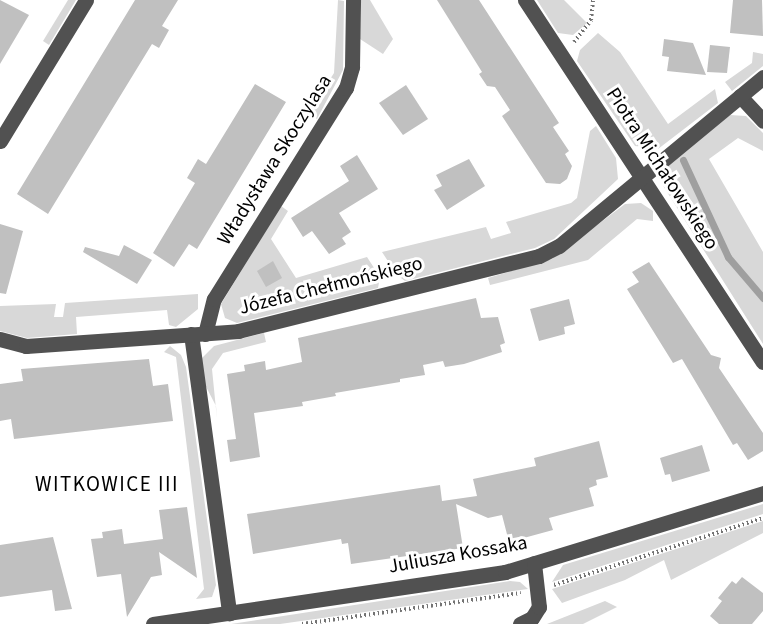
<!DOCTYPE html>
<meta charset="utf-8">
<style>
body{margin:0}
#map{position:relative;width:763px;height:624px;overflow:hidden;background:#fff;font-family:"Source Sans 3",sans-serif}
div>[style]{position:absolute}
[style*='--x']{left:calc(var(--x)*1px);top:calc(var(--y)*1px);width:calc(var(--w)*1px);rotate:calc(var(--a)*1deg)}
.green>*{inset:0;background:#d8d8d8}
.stream>*{height:7px;margin:-3.5px;padding:0 3.5px;transform-origin:3.5px;border-radius:3.5px;background:#9f9f9f}
.building>*{inset:0;background:#c0c0c0}
.path>*{height:4px;margin-top:-2px;transform-origin:0;background:repeating-linear-gradient(90deg,#737373 0 1.5px,transparent 0 4.5px)}
.minor>*{height:15px;margin:-7.5px;padding:0 7.5px;transform-origin:7.5px;border-radius:7.5px;background:#515151}
span{translate:-50% -50%;white-space:nowrap;text-align:center;line-height:1.15;-webkit-text-stroke:6px #fff;paint-order:stroke}
.street-label{font-size:20px;color:#000}
.neighbourhood-label{font-size:21px;color:#000;letter-spacing:1.5px}
</style>
<div id="map">
<div class="green">
<div style="clip-path:polygon(68px 0,76px 0,49px 45px,43px 41px)"></div>
<div style="clip-path:polygon(338px 0,344px 1px,343px 70px,317px 119px,308px 113px,334px 73px)"></div>
<div style="clip-path:polygon(361px 0,370px 0,393px 39px,383px 54px,360px 39px)"></div>
<div style="clip-path:polygon(537px 0,564px 0,587px 23px,573px 35px,558px 33px)"></div>
<div style="clip-path:polygon(598px 33px,620px 52px,668px 124px,715px 89px,718px 103px,658px 149px,635px 146px,577px 61px,580px 50px)"></div>
<div style="clip-path:polygon(753px 52px,763px 54px,763px 66px,732px 91px,725px 82px,752px 63px)"></div>
<div style="clip-path:polygon(730px 115px,746px 116px,763px 133px,763px 151px,738px 138px,709px 159px,763px 252px,763px 344px,662px 184px,663px 171px,673px 160px)"></div>
<div style="clip-path:polygon(596px 126px,616px 158px,618px 179px,554px 239px,535px 248px,405px 281px,397px 275px,382px 252px,486px 227px,491px 239px,511px 233px,506px 222px,571px 203px,577px 198px,590px 131px)"></div>
<div style="clip-path:polygon(641px 203px,653px 211px,653px 221px,637px 219px,588px 260px,490px 285px,488px 278px,552px 259px,625px 204px)"></div>
<div style="clip-path:polygon(281px 206px,288px 211px,271px 239px,296px 278px,367px 257px,380px 277px,378px 288px,237px 323px,225px 318px,221px 304px)"></div>
<div style="clip-path:polygon(198px 294px,198px 309px,176px 327px,169px 325px,167px 310px,76px 317px,77px 334px,27px 338px,0 331px,0 306px,56px 304px,54px 317px,63px 317px,65px 303px)"></div>
<div style="clip-path:polygon(264px 333px,266px 342px,223px 353px,212px 369px,217px 419px,216px 406px,201px 377px,201px 359px,214px 346px)"></div>
<div style="clip-path:polygon(170px 346px,181px 355px,186px 367px,216px 585px,212px 597px,196px 599px,204px 589px,176px 357px,164px 352px)"></div>
<div style="clip-path:polygon(763px 504px,763px 514px,552px 582px,563px 565px)"></div>
<div style="clip-path:polygon(763px 521px,763px 533px,671px 580px,664px 560px,625px 580px,562px 603px,552px 589px)"></div>
<div style="clip-path:polygon(510px 581px,520px 582px,528px 589px,280px 624px,231px 624px)"></div>
<div style="clip-path:polygon(605px 601px,617px 607px,583px 624px,547px 624px)"></div>
</div>
<div class="stream">
<div style="--x:683;--y:160;--w:107;--a:65.1"></div>
<div style="--x:728;--y:257;--w:54;--a:49.5"></div>
</div>
<div class="building">
<div style="clip-path:polygon(0 0,29px 15px,0 64px)"></div>
<div style="clip-path:polygon(135px 0,178px 0,162px 26px,169px 30px,159px 48px,152px 44px,48px 214px,17px 194px)"></div>
<div style="clip-path:polygon(437px 0,479px 0,559px 123px,553px 127px,569px 151px,565px 154px,572px 166px,567px 179px,560px 184px,546px 183px,502px 116px,510px 110px,495px 87px,487px 86px,479px 74px,482px 72px)"></div>
<div style="clip-path:polygon(733px 0,762px 0,763px 36px,730px 33px)"></div>
<div style="clip-path:polygon(664px 39px,693px 43px,706px 75px,667px 71px,669px 57px,662px 56px)"></div>
<div style="clip-path:polygon(710px 45px,730px 47px,727px 73px,707px 72px)"></div>
<div style="clip-path:polygon(255px 84px,286px 102px,197px 249px,189px 244px,174px 267px,153px 253px,195px 183px,187px 178px,198px 159px,206px 164px)"></div>
<div style="clip-path:polygon(406px 85px,428px 119px,403px 135px,379px 103px)"></div>
<div style="clip-path:polygon(357px 155px,378px 189px,339px 213px,351px 232px,342px 238px,346px 244px,329px 254px,312px 231px,303px 237px,291px 218px,349px 181px,340px 166px)"></div>
<div style="clip-path:polygon(469px 159px,485px 186px,447px 210px,434px 190px,442px 186px,436px 175px)"></div>
<div style="clip-path:polygon(0 224px,23px 231px,6px 294px,0 293px)"></div>
<div style="clip-path:polygon(124px 245px,152px 260px,137px 284px,83px 252px,85px 247px,119px 256px)"></div>
<div style="clip-path:polygon(273px 261px,282px 278px,266px 287px,257px 271px)"></div>
<div style="clip-path:polygon(649px 262px,711px 355px,721px 358px,719px 368px,763px 433px,763px 451px,748px 460px,737px 443px,733px 445px,682px 359px,673px 363px,627px 289px,639px 282px,632px 272px)"></div>
<div style="clip-path:polygon(476px 298px,481px 318px,498px 317px,505px 343px,500px 345px,502px 352px,464px 364px,445px 367px,443px 361px,423px 365px,425px 375px,400px 379px,400px 382px,335px 393px,336px 396px,302px 402px,303px 406px,254px 413px,260px 457px,230px 462px,227px 440px,236px 439px,227px 374px,245px 371px,244px 365px,265px 361px,266px 370px,302px 362px,298px 338px)"></div>
<div style="clip-path:polygon(569px 299px,575px 324px,564px 327px,565px 334px,539px 341px,530px 309px)"></div>
<div style="clip-path:polygon(149px 359px,153px 386px,168px 384px,173px 421px,14px 439px,11px 419px,0 421px,0 384px,23px 381px,21px 369px)"></div>
<div style="clip-path:polygon(599px 441px,608px 477px,596px 480px,597px 485px,589px 488px,594px 506px,549px 518px,553px 530px,509px 542px,502px 515px,488px 518px,456px 504px,463px 548px,351px 564px,348px 543px,342px 544px,341px 539px,253px 554px,247px 514px,440px 485px,442px 501px,477px 496px,473px 479px,536px 466px,534px 458px)"></div>
<div style="clip-path:polygon(702px 445px,710px 471px,672px 482px,670px 474px,665px 475px,660px 458px)"></div>
<div style="clip-path:polygon(187px 507px,197px 578px,159px 552px,162px 575px,151px 577px,127px 617px,121px 574px,97px 577px,91px 539px,103px 538px,102px 532px,122px 529px,124px 544px,163px 539px,159px 510px)"></div>
<div style="clip-path:polygon(53px 537px,72px 609px,55px 611px,52px 590px,0 597px,0 545px)"></div>
<div style="clip-path:polygon(742px 577px,763px 593px,763px 611px,752px 624px,719px 624px,710px 616px,722px 601px,718px 598px,732px 581px,736px 584px)"></div>
</div>
<div class="path">
<div style="--x:574;--y:42;--w:28;--a:-52"></div>
<div style="--x:591;--y:20;--w:20;--a:-84"></div>
<div style="--x:554;--y:585;--w:219;--a:-17.8"></div>
<div style="--x:302;--y:624;--w:221;--a:-8.1"></div>
</div>
<div class="minor">
<div style="--x:525;--y:0;--w:433;--a:56.7"></div>
<div style="--x:740;--y:96;--w:34;--a:47"></div>
<div style="--x:0;--y:141;--w:165;--a:-58.6"></div>
<div style="--x:191;--y:334;--w:282;--a:82.2"></div>
<div style="--x:205;--y:334;--w:36;--a:-76"></div>
<div style="--x:214;--y:299;--w:249;--a:-58"></div>
<div style="--x:346;--y:88;--w:22;--a:-74"></div>
<div style="--x:352;--y:67;--w:67;--a:-89.1"></div>
<div style="--x:0;--y:339;--w:27;--a:15"></div>
<div style="--x:26;--y:346;--w:213;--a:-4"></div>
<div style="--x:238;--y:331;--w:310;--a:-14"></div>
<div style="--x:539;--y:256;--w:22;--a:-27"></div>
<div style="--x:559;--y:246;--w:265;--a:-39.6"></div>
<div style="--x:153;--y:624;--w:356;--a:-8.4"></div>
<div style="--x:505;--y:572;--w:270;--a:-17"></div>
<div style="--x:520;--y:624;--w:13;--a:-27"></div>
<div style="--x:532;--y:618;--w:13;--a:-58"></div>
<div style="--x:539;--y:607;--w:44;--a:-96.5"></div>
</div>
<div class="street-label">
<span style="left:275px;top:160px;rotate:-58deg">Władysława Skoczylasa</span>
<span style="left:662px;top:169px;rotate:57deg">Piotra Michałowskiego</span>
<span style="left:331px;top:286px;rotate:-14deg">Józefa Chełmońskiego</span>
<span style="left:458px;top:555px;rotate:-10deg">Juliusza Kossaka</span>
</div>
<div class="neighbourhood-label">
<span style="left:107px;top:484px">WITKOWICE III</span>
</div>
</div>
